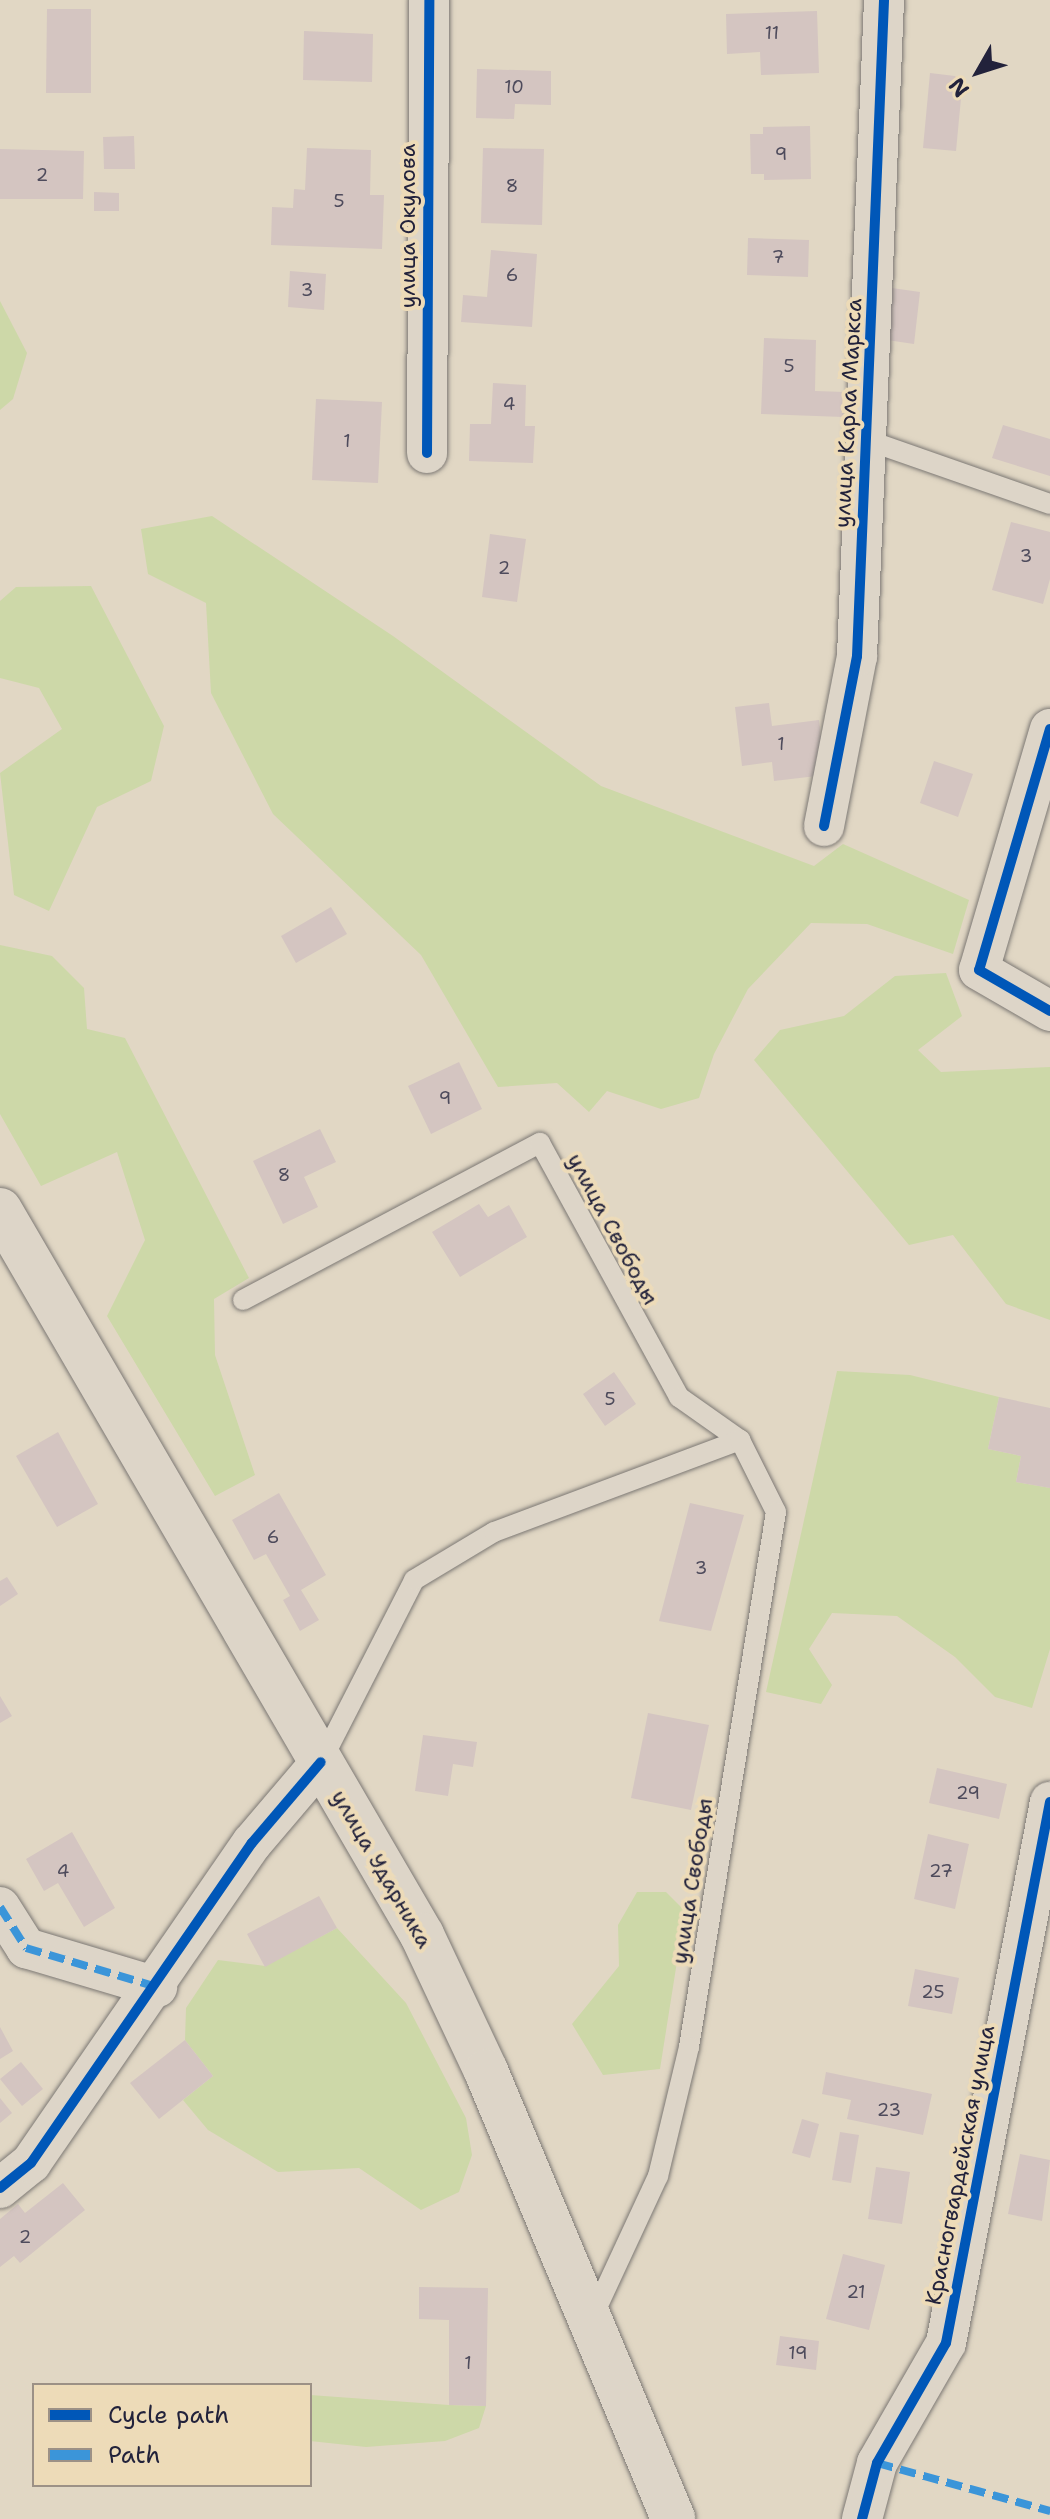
<!DOCTYPE html>
<meta charset="utf-8">
<style>
body{margin:0}
#map{position:relative;width:1050px;height:2519px;overflow:hidden;background:#e1d7c4;font-family:"Shantell Sans",sans-serif}
div>[style]{position:absolute}
[style*='--x']{left:calc(var(--x)*1px);top:calc(var(--y)*1px);width:calc(var(--w)*1px);rotate:calc(var(--a)*1deg)}
.green>*{inset:0;background:#cdd8a8}
.building>*{inset:0;background:#d4c5c1}
.roads{filter:drop-shadow(0 0 2px #7c7874) drop-shadow(0 0 2px #7c7874)}
.service>*{height:20px;margin:-10px;padding:0 10px;transform-origin:10px;border-radius:10px;background:#ddd5c8}
.minor>*{height:40px;margin:-20px;padding:0 20px;transform-origin:20px;border-radius:20px;background:#ddd5c8}
.primary>*{height:44px;margin:-22px;padding:0 22px;transform-origin:22px;border-radius:22px;background:#ddd5c8}
.quiet>*{height:8px;margin-top:-4px;transform-origin:0;background:repeating-linear-gradient(90deg,#3b95d9 0 16px,transparent 0 24px)}
.cycleway>*{height:10px;margin:-5px;padding:0 5px;transform-origin:5px;border-radius:5px;background:#0057b8}
span{translate:-50% -50%;white-space:nowrap;text-align:center;line-height:1.15;-webkit-text-stroke:8px #eddbb8;paint-order:stroke}
.number-label{font-size:18px;color:#4e4b5c}
.number-label span{-webkit-text-stroke-width:0}
.street-label{font-size:22px;color:#22223b}
.legend{position:absolute;left:32px;top:2383px;width:280px;height:104px;box-sizing:border-box;background:#eddbb8;border:2px solid #9c9186;margin:0;padding:10px 14px;list-style:none;font-size:24px;color:#22223b}
.legend li{display:flex;align-items:center;gap:16px;height:40px}
.legend b{width:40px;border:2px solid #9c9186}
.north{position:absolute;left:938px;top:32px;width:80px;height:80px;-webkit-text-stroke:6px #eddbb8;paint-order:stroke;rotate:231deg;font-size:22px;font-weight:700;line-height:32px;text-align:center;color:#22223b}
.north::after{content:'';display:block;margin:auto;width:28px;height:36px;background:#22223b;clip-path:polygon(50% 0,100% 100%,50% 72%,0 100%)}
</style>
<div id="map">
<div class="green">
<div style="clip-path:polygon(0 301px,27px 353px,13px 399px,0 410px)"></div>
<div style="clip-path:polygon(212px 516px,393px 636px,601px 786px,814px 866px,843px 844px,969px 900px,953px 954px,867px 924px,811px 923px,748px 989px,714px 1054px,699px 1098px,661px 1109px,607px 1091px,589px 1112px,557px 1083px,498px 1087px,421px 955px,273px 814px,211px 693px,206px 603px,148px 574px,141px 529px)"></div>
<div style="clip-path:polygon(91px 586px,164px 726px,151px 781px,97px 807px,49px 911px,14px 895px,0 773px,62px 729px,39px 688px,0 678px,0 601px,16px 587px)"></div>
<div style="clip-path:polygon(0 945px,52px 956px,84px 988px,87px 1029px,125px 1038px,249px 1278px,214px 1299px,215px 1355px,255px 1475px,215px 1496px,107px 1316px,145px 1240px,117px 1152px,41px 1186px,0 1114px)"></div>
<div style="clip-path:polygon(946px 973px,962px 1016px,918px 1050px,941px 1072px,1050px 1067px,1050px 1320px,1006px 1304px,953px 1235px,909px 1245px,754px 1060px,780px 1030px,844px 1016px,895px 976px)"></div>
<div style="clip-path:polygon(837px 1371px,910px 1375px,999px 1397px,988px 1449px,1021px 1456px,1016px 1482px,1050px 1488px,1050px 1649px,1032px 1708px,995px 1697px,955px 1657px,897px 1616px,832px 1613px,809px 1649px,832px 1685px,821px 1704px,766px 1692px)"></div>
<div style="clip-path:polygon(637px 1892px,666px 1892px,685px 1911px,660px 2069px,603px 2075px,572px 2024px,619px 1966px,618px 1925px)"></div>
<div style="clip-path:polygon(337px 1928px,406px 2003px,466px 2118px,472px 2155px,459px 2192px,421px 2210px,359px 2168px,278px 2172px,208px 2130px,183px 2100px,213px 2076px,185px 2040px,186px 2008px,218px 1960px,265px 1966px)"></div>
<div style="clip-path:polygon(310px 2395px,449px 2405px,486px 2406px,479px 2428px,445px 2441px,366px 2447px,310px 2441px)"></div>
</div>
<div class="building">
<div style="clip-path:polygon(47px 9px,91px 9px,91px 93px,46px 93px)"></div>
<div style="clip-path:polygon(817px 11px,819px 73px,761px 75px,760px 52px,727px 54px,726px 14px)"></div>
<div style="clip-path:polygon(304px 31px,373px 34px,372px 82px,303px 80px)"></div>
<div style="clip-path:polygon(477px 69px,551px 71px,551px 105px,515px 104px,514px 119px,476px 118px)"></div>
<div style="clip-path:polygon(930px 73px,963px 77px,956px 151px,923px 148px)"></div>
<div style="clip-path:polygon(810px 126px,811px 179px,764px 180px,764px 174px,751px 174px,750px 134px,763px 134px,763px 127px)"></div>
<div style="clip-path:polygon(134px 136px,135px 169px,104px 169px,103px 137px)"></div>
<div style="clip-path:polygon(307px 148px,371px 150px,370px 195px,384px 195px,382px 249px,271px 245px,272px 207px,293px 208px,294px 189px,305px 190px)"></div>
<div style="clip-path:polygon(483px 148px,544px 149px,542px 225px,481px 223px)"></div>
<div style="clip-path:polygon(0 149px,84px 151px,83px 199px,0 199px)"></div>
<div style="clip-path:polygon(94px 192px,119px 193px,119px 211px,94px 211px)"></div>
<div style="clip-path:polygon(748px 238px,809px 240px,808px 277px,747px 275px)"></div>
<div style="clip-path:polygon(491px 250px,537px 254px,532px 327px,461px 322px,463px 295px,487px 297px)"></div>
<div style="clip-path:polygon(290px 271px,326px 274px,324px 310px,288px 307px)"></div>
<div style="clip-path:polygon(892px 288px,920px 292px,914px 344px,887px 340px)"></div>
<div style="clip-path:polygon(764px 338px,816px 340px,815px 391px,845px 392px,843px 417px,761px 414px)"></div>
<div style="clip-path:polygon(493px 383px,526px 385px,525px 426px,535px 426px,533px 463px,469px 461px,470px 424px,491px 424px)"></div>
<div style="clip-path:polygon(316px 399px,382px 402px,378px 483px,312px 480px)"></div>
<div style="clip-path:polygon(1003px 425px,1050px 439px,1050px 476px,992px 458px)"></div>
<div style="clip-path:polygon(1011px 522px,1050px 532px,1050px 579px,1043px 604px,992px 590px)"></div>
<div style="clip-path:polygon(490px 534px,526px 539px,517px 602px,482px 597px)"></div>
<div style="clip-path:polygon(769px 703px,772px 726px,819px 720px,825px 775px,774px 781px,772px 762px,742px 766px,735px 707px)"></div>
<div style="clip-path:polygon(934px 761px,973px 774px,958px 817px,920px 803px)"></div>
<div style="clip-path:polygon(331px 907px,347px 934px,296px 963px,281px 936px)"></div>
<div style="clip-path:polygon(459px 1062px,482px 1109px,431px 1134px,408px 1086px)"></div>
<div style="clip-path:polygon(320px 1129px,336px 1162px,304px 1177px,318px 1207px,283px 1224px,253px 1161px)"></div>
<div style="clip-path:polygon(479px 1204px,488px 1217px,509px 1205px,527px 1237px,460px 1277px,432px 1232px)"></div>
<div style="clip-path:polygon(614px 1372px,636px 1404px,605px 1426px,583px 1394px)"></div>
<div style="clip-path:polygon(999px 1397px,1050px 1408px,1050px 1488px,1016px 1482px,1021px 1456px,988px 1449px)"></div>
<div style="clip-path:polygon(58px 1432px,98px 1504px,57px 1527px,16px 1456px)"></div>
<div style="clip-path:polygon(279px 1493px,326px 1575px,301px 1590px,319px 1620px,300px 1631px,283px 1600px,290px 1596px,266px 1554px,254px 1560px,232px 1520px)"></div>
<div style="clip-path:polygon(690px 1503px,744px 1515px,711px 1631px,659px 1621px)"></div>
<div style="clip-path:polygon(7px 1577px,18px 1594px,0 1606px,0 1581px)"></div>
<div style="clip-path:polygon(0 1696px,12px 1716px,0 1723px)"></div>
<div style="clip-path:polygon(648px 1713px,709px 1725px,691px 1810px,631px 1798px)"></div>
<div style="clip-path:polygon(423px 1735px,477px 1742px,473px 1767px,453px 1764px,448px 1796px,415px 1791px)"></div>
<div style="clip-path:polygon(937px 1768px,1007px 1784px,999px 1819px,929px 1803px)"></div>
<div style="clip-path:polygon(72px 1832px,115px 1908px,84px 1927px,58px 1883px,44px 1891px,26px 1859px)"></div>
<div style="clip-path:polygon(928px 1834px,969px 1844px,955px 1909px,914px 1899px)"></div>
<div style="clip-path:polygon(319px 1896px,337px 1928px,265px 1967px,247px 1934px)"></div>
<div style="clip-path:polygon(915px 1969px,959px 1978px,952px 2014px,908px 2006px)"></div>
<div style="clip-path:polygon(0 2027px,13px 2051px,0 2059px)"></div>
<div style="clip-path:polygon(185px 2040px,213px 2076px,159px 2119px,130px 2083px)"></div>
<div style="clip-path:polygon(21px 2062px,43px 2089px,22px 2106px,0 2079px)"></div>
<div style="clip-path:polygon(826px 2072px,932px 2094px,923px 2135px,847px 2119px,851px 2100px,822px 2094px)"></div>
<div style="clip-path:polygon(0 2098px,12px 2113px,0 2123px)"></div>
<div style="clip-path:polygon(802px 2119px,819px 2124px,810px 2158px,792px 2153px)"></div>
<div style="clip-path:polygon(840px 2132px,859px 2135px,851px 2183px,832px 2180px)"></div>
<div style="clip-path:polygon(1020px 2154px,1050px 2160px,1042px 2221px,1008px 2214px)"></div>
<div style="clip-path:polygon(876px 2167px,910px 2172px,902px 2224px,868px 2219px)"></div>
<div style="clip-path:polygon(63px 2183px,85px 2210px,20px 2263px,14px 2256px,0 2267px,0 2219px,18px 2204px,25px 2213px)"></div>
<div style="clip-path:polygon(843px 2254px,885px 2265px,869px 2330px,826px 2319px)"></div>
<div style="clip-path:polygon(419px 2287px,488px 2288px,486px 2406px,449px 2405px,449px 2320px,419px 2319px)"></div>
<div style="clip-path:polygon(780px 2336px,819px 2341px,816px 2370px,776px 2365px)"></div>
</div>
<div class="roads">
<div class="service">
<div style="--x:867;--y:440;--w:194;--a:19.3"></div>
<div style="--x:243;--y:1300;--w:336;--a:-27.9"></div>
<div style="--x:540;--y:1143;--w:290;--a:61.3"></div>
<div style="--x:679;--y:1397;--w:75;--a:35.2"></div>
<div style="--x:321;--y:1762;--w:204;--a:-62.9"></div>
<div style="--x:414;--y:1580;--w:93;--a:-31"></div>
<div style="--x:494;--y:1532;--w:263;--a:-20.5"></div>
<div style="--x:740;--y:1440;--w:80;--a:63.4"></div>
<div style="--x:776;--y:1512;--w:542;--a:99.24"></div>
<div style="--x:689;--y:2047;--w:133;--a:103.5"></div>
<div style="--x:658;--y:2176;--w:157;--a:114.9"></div>
</div>
<div class="minor">
<div style="--x:427;--y:453;--w:453;--a:-89.7"></div>
<div style="--x:1050;--y:729;--w:251;--a:106.4"></div>
<div style="--x:979;--y:970;--w:82;--a:30"></div>
<div style="--x:824;--y:826;--w:173;--a:-79"></div>
<div style="--x:857;--y:656;--w:657;--a:-87.64"></div>
<div style="--x:0;--y:1907;--w:49;--a:57.6"></div>
<div style="--x:26;--y:1948;--w:137;--a:16.6"></div>
<div style="--x:0;--y:2188;--w:40;--a:-39"></div>
<div style="--x:31;--y:2163;--w:389;--a:-55.4"></div>
<div style="--x:252;--y:1843;--w:106;--a:-49.6"></div>
<div style="--x:862;--y:2519;--w:58;--a:-75"></div>
<div style="--x:877;--y:2463;--w:138;--a:-60.1"></div>
<div style="--x:946;--y:2343;--w:551;--a:-79.12"></div>
</div>
<div class="primary">
<div style="--x:0;--y:1210;--w:839;--a:59.8"></div>
<div style="--x:422;--y:1935;--w:150;--a:64.8"></div>
<div style="--x:486;--y:2071;--w:485;--a:67.3"></div>
</div>
</div>
<div class="quiet">
<div style="--x:0;--y:1907;--w:49;--a:57.6"></div>
<div style="--x:26;--y:1948;--w:137;--a:16.6"></div>
<div style="--x:877;--y:2463;--w:180;--a:15.5"></div>
</div>
<div class="cycleway">
<div style="--x:427;--y:453;--w:453;--a:-89.7"></div>
<div style="--x:1050;--y:729;--w:251;--a:106.4"></div>
<div style="--x:979;--y:970;--w:82;--a:30"></div>
<div style="--x:824;--y:826;--w:173;--a:-79"></div>
<div style="--x:857;--y:656;--w:657;--a:-87.64"></div>
<div style="--x:0;--y:2188;--w:40;--a:-39"></div>
<div style="--x:31;--y:2163;--w:389;--a:-55.4"></div>
<div style="--x:252;--y:1843;--w:106;--a:-49.6"></div>
<div style="--x:862;--y:2519;--w:58;--a:-75"></div>
<div style="--x:877;--y:2463;--w:138;--a:-60.1"></div>
<div style="--x:946;--y:2343;--w:551;--a:-79.12"></div>
</div>
<div class="number-label">
<span style="left:772px;top:33px">11</span>
<span style="left:514px;top:87px">10</span>
<span style="left:781px;top:154px">9</span>
<span style="left:42px;top:175px">2</span>
<span style="left:512px;top:186px">8</span>
<span style="left:339px;top:201px">5</span>
<span style="left:778px;top:257px">7</span>
<span style="left:512px;top:275px">6</span>
<span style="left:307px;top:290px">3</span>
<span style="left:789px;top:366px">5</span>
<span style="left:509px;top:404px">4</span>
<span style="left:347px;top:441px">1</span>
<span style="left:1026px;top:556px">3</span>
<span style="left:504px;top:568px">2</span>
<span style="left:781px;top:744px">1</span>
<span style="left:445px;top:1098px">9</span>
<span style="left:284px;top:1175px">8</span>
<span style="left:610px;top:1399px">5</span>
<span style="left:273px;top:1537px">6</span>
<span style="left:701px;top:1568px">3</span>
<span style="left:968px;top:1793px">29</span>
<span style="left:63px;top:1871px">4</span>
<span style="left:941px;top:1871px">27</span>
<span style="left:933px;top:1992px">25</span>
<span style="left:889px;top:2110px">23</span>
<span style="left:25px;top:2237px">2</span>
<span style="left:856px;top:2292px">21</span>
<span style="left:798px;top:2353px">19</span>
<span style="left:468px;top:2363px">1</span>
</div>
<div class="street-label">
<span style="left:408px;top:226px;rotate:-90deg">улица Окулова</span>
<span style="left:848px;top:413px;rotate:-87deg">улица Карла Маркса</span>
<span style="left:613px;top:1229px;rotate:62deg">улица Свободы</span>
<span style="left:382px;top:1869px;rotate:60deg">улица Ударника</span>
<span style="left:692px;top:1881px;rotate:-81deg">улица Свободы</span>
<span style="left:960px;top:2165px;rotate:-79deg">Красногвардейская улица</span>
</div>
<ul class="legend">
<li><b style="height:10px;background:#0057b8"></b>Cycle path</li>
<li><b style="height:10px;background:#3b95d9"></b>Path</li>
</ul>
<div class="north">N</div>
</div>
